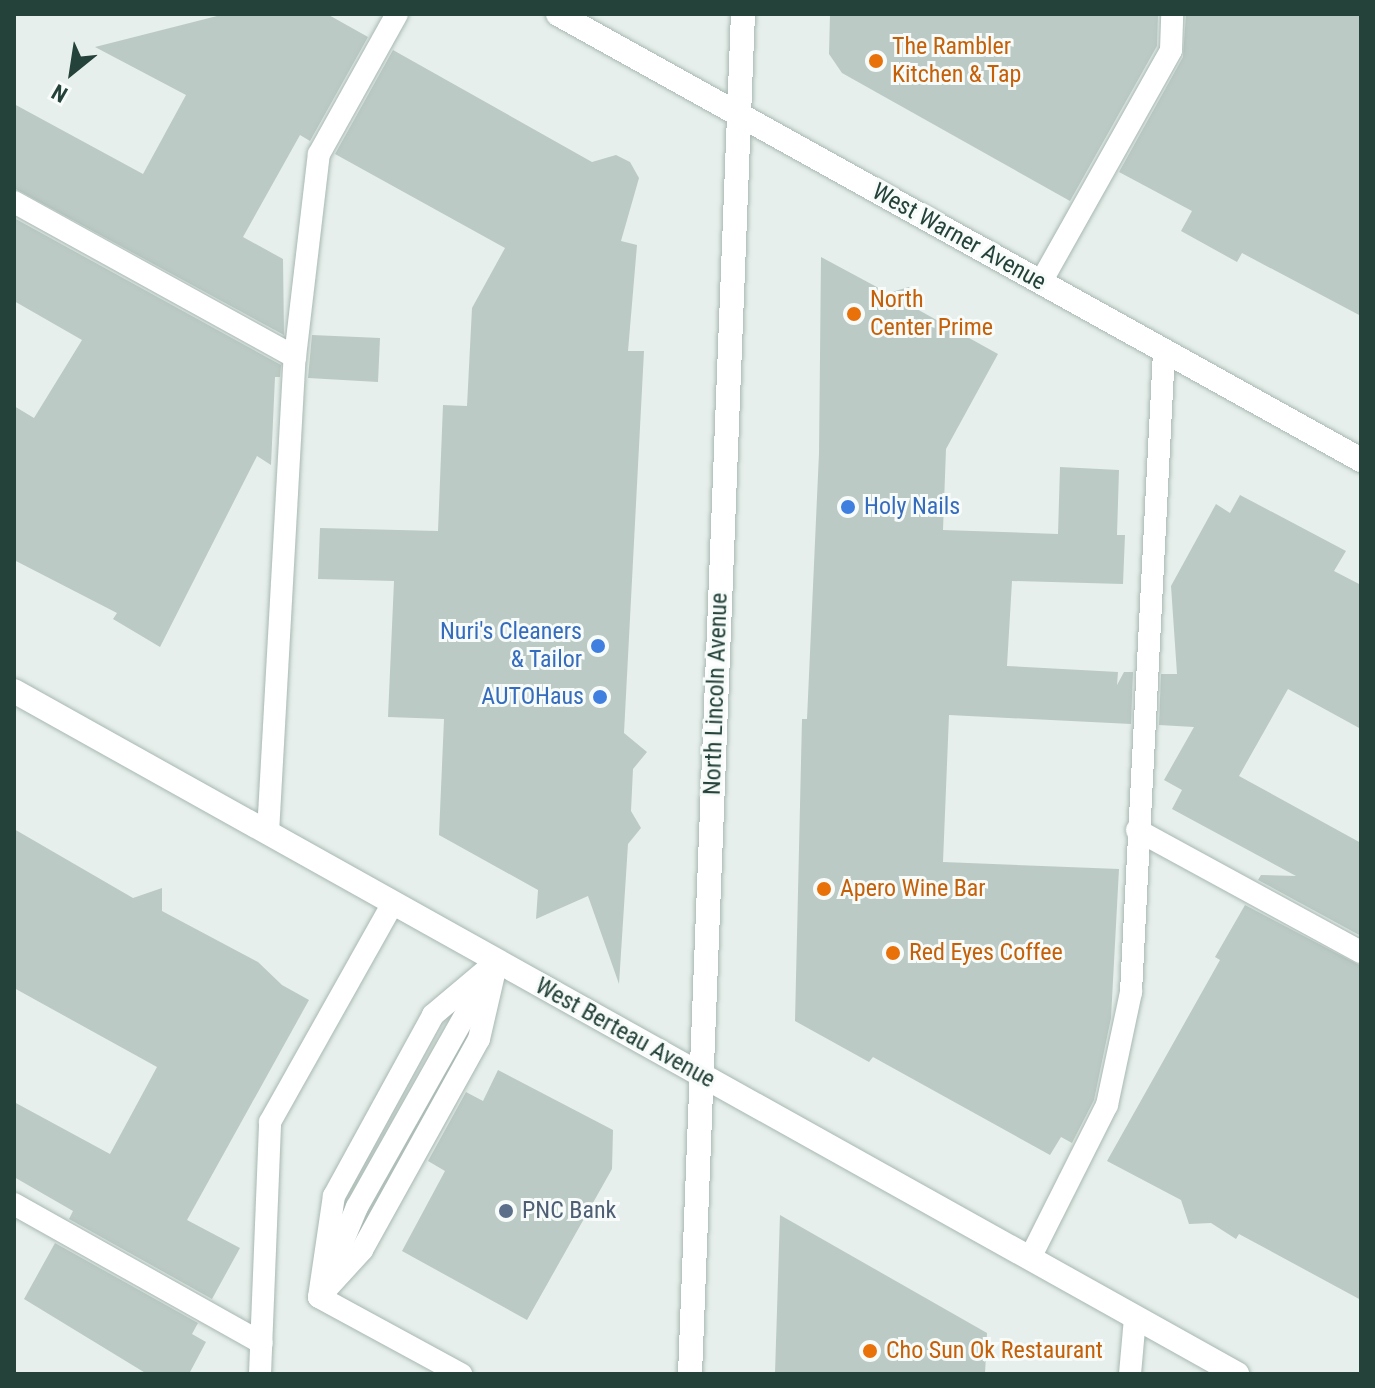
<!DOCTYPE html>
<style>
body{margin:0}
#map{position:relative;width:1375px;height:1388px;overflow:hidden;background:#e6efeb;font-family:"Roboto Condensed",sans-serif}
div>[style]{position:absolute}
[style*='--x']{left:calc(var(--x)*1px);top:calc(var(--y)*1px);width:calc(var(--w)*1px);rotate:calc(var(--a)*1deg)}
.building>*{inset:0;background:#bbcac4}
.roads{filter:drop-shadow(0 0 2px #a8b8b2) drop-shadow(0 0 2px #a8b8b2)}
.lane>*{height:22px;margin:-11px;padding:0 11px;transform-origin:11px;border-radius:11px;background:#fff}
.street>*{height:24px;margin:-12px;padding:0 12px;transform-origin:12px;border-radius:12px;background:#fff}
.secondary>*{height:24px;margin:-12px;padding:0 12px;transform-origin:12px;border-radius:12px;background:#fff}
.dots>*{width:22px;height:22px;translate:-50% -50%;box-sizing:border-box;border:4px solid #f7fbf9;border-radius:50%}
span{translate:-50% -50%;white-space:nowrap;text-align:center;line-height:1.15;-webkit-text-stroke:6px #f7fbf9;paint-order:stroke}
.food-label{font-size:24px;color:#c56008}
.left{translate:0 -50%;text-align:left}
.street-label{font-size:24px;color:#24423a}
.shop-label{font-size:24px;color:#366cbe}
.right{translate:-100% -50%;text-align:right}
.service-label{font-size:24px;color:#4e5e75}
.frame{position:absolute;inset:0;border:16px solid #24423a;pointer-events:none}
.north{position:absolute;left:32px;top:32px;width:80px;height:80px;-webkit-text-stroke:6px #f7fbf9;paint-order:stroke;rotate:210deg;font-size:22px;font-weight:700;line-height:32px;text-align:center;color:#24423a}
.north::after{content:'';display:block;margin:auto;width:28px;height:36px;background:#24423a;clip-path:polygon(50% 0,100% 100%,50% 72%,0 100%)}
</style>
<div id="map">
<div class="building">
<div style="clip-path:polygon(225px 14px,327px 14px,368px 37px,310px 141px,300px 135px,243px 237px,283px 259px,284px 335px,14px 188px,14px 104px,143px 174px,186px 95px,95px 47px)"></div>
<div style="clip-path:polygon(830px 14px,1158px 14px,1157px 46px,1070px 201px,842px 73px,829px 54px)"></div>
<div style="clip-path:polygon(1186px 14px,1361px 14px,1361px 316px,1242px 253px,1237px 262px,1181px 231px,1192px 211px,1119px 172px,1183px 57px)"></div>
<div style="clip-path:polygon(393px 50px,592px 162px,616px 155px,630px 162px,639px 178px,621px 241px,637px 245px,628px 351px,644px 351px,624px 733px,647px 752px,633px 769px,631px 811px,641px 828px,628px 844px,619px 984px,588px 896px,536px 919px,538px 890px,439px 835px,444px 719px,388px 717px,394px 581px,318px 579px,320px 528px,438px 531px,443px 405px,467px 406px,472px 308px,505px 248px,335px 154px)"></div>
<div style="clip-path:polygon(14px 218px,281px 365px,280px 377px,275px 377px,271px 465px,257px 456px,160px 647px,113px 619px,117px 613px,14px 560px,14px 406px,34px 418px,82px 340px,14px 301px)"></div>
<div style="clip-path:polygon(821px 257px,888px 293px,909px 287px,915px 308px,998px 354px,946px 449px,943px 530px,1058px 534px,1060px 467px,1119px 470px,1117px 535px,1125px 535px,1123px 584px,1012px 581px,1007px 666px,1118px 672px,1117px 685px,1124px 672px,1133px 672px,1131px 724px,949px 715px,943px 862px,1119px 869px,1111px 1018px,1094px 1100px,1072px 1143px,1061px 1137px,1050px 1155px,873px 1057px,869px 1062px,795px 1021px,802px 719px,807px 719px,819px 453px)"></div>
<div style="clip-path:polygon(312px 335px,380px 338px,378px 382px,308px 378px)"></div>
<div style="clip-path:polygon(1240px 495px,1346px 551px,1334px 571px,1361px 585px,1361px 729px,1288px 689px,1239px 776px,1361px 843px,1361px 936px,1258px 880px,1261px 875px,1296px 876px,1172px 809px,1182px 790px,1164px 780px,1194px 727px,1159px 725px,1161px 674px,1177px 674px,1171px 586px,1216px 504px,1230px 513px)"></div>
<div style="clip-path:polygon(14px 829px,133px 898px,162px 888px,162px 911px,258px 962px,282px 985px,309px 1000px,187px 1220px,240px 1248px,212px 1299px,69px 1219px,73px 1211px,14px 1177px,14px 1102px,110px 1154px,157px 1067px,14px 988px)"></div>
<div style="clip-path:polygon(1245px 905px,1361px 966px,1361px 1300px,1239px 1234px,1236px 1239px,1211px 1223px,1189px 1224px,1181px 1200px,1107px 1161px,1220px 960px,1215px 957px)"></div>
<div style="clip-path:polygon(498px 1070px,613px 1130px,612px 1169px,527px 1320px,402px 1251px,445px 1171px,428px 1161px,466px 1092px,483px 1101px)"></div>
<div style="clip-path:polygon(780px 1215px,987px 1333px,985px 1374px,775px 1374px)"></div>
<div style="clip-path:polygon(55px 1243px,198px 1323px,192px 1334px,206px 1342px,189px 1374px,147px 1374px,24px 1299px)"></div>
</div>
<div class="roads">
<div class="lane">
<div style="--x:14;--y:202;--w:321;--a:28.9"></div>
<div style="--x:1041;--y:282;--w:266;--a:-60.7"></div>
<div style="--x:1171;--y:50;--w:36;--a:-88"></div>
<div style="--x:1137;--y:830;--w:255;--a:28.6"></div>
<div style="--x:268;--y:833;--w:477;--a:-86.8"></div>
<div style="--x:295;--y:357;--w:204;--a:-83.3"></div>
<div style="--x:319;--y:154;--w:160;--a:-60.9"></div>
<div style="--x:14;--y:1204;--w:284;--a:29.3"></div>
<div style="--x:1030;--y:1258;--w:171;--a:-63.3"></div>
<div style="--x:1107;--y:1105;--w:116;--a:-78"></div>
<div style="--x:1131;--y:992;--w:642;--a:-87.05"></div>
<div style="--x:332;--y:1267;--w:65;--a:-67.4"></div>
<div style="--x:357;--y:1207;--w:261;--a:-60.6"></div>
<div style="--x:319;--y:1297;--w:102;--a:-81.6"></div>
<div style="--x:334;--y:1196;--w:206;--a:-61.3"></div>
<div style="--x:433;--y:1015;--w:84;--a:-40.2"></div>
<div style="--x:319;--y:1297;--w:64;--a:-47.5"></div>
<div style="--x:362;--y:1250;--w:241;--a:-61"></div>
<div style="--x:479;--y:1039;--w:80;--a:-77"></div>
<div style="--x:319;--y:1297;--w:162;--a:28.5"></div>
<div style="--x:260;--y:1374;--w:252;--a:-87.7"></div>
<div style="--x:270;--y:1122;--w:251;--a:-60.7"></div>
<div style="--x:1130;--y:1374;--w:56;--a:-84.9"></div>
</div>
<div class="street">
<div style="--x:558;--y:14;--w:919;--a:29.05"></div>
<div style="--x:14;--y:691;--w:1401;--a:29.18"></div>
</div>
<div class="secondary">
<div style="--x:690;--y:1374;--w:1361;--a:-87.77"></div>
</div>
</div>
<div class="dots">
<div style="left:876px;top:61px;background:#e8710a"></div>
<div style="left:854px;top:314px;background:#e8710a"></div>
<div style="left:848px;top:507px;background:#3f7fe0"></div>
<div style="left:598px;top:646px;background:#3f7fe0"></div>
<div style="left:600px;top:697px;background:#3f7fe0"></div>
<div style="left:824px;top:889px;background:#e8710a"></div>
<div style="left:893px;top:953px;background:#e8710a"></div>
<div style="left:506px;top:1211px;background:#5c6f8a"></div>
<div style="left:870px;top:1351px;background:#e8710a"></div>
</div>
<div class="food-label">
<span class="left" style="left:892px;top:61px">The Rambler<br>Kitchen &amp; Tap</span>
<span class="left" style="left:870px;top:314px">North<br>Center Prime</span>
<span class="left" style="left:840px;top:889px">Apero Wine Bar</span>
<span class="left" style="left:909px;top:953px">Red Eyes Coffee</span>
<span class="left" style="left:886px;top:1351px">Cho Sun Ok Restaurant</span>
</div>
<div class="street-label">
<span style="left:959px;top:237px;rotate:29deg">West Warner Avenue</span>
<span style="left:716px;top:694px;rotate:-88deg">North Lincoln Avenue</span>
<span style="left:625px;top:1033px;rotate:29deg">West Berteau Avenue</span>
</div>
<div class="shop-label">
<span class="left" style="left:864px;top:507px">Holy Nails</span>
<span class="right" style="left:582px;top:646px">Nuri's Cleaners<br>&amp; Tailor</span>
<span class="right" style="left:584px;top:697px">AUTOHaus</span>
</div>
<div class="service-label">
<span class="left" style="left:522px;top:1211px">PNC Bank</span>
</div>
<div class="frame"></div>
<div class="north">N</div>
</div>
